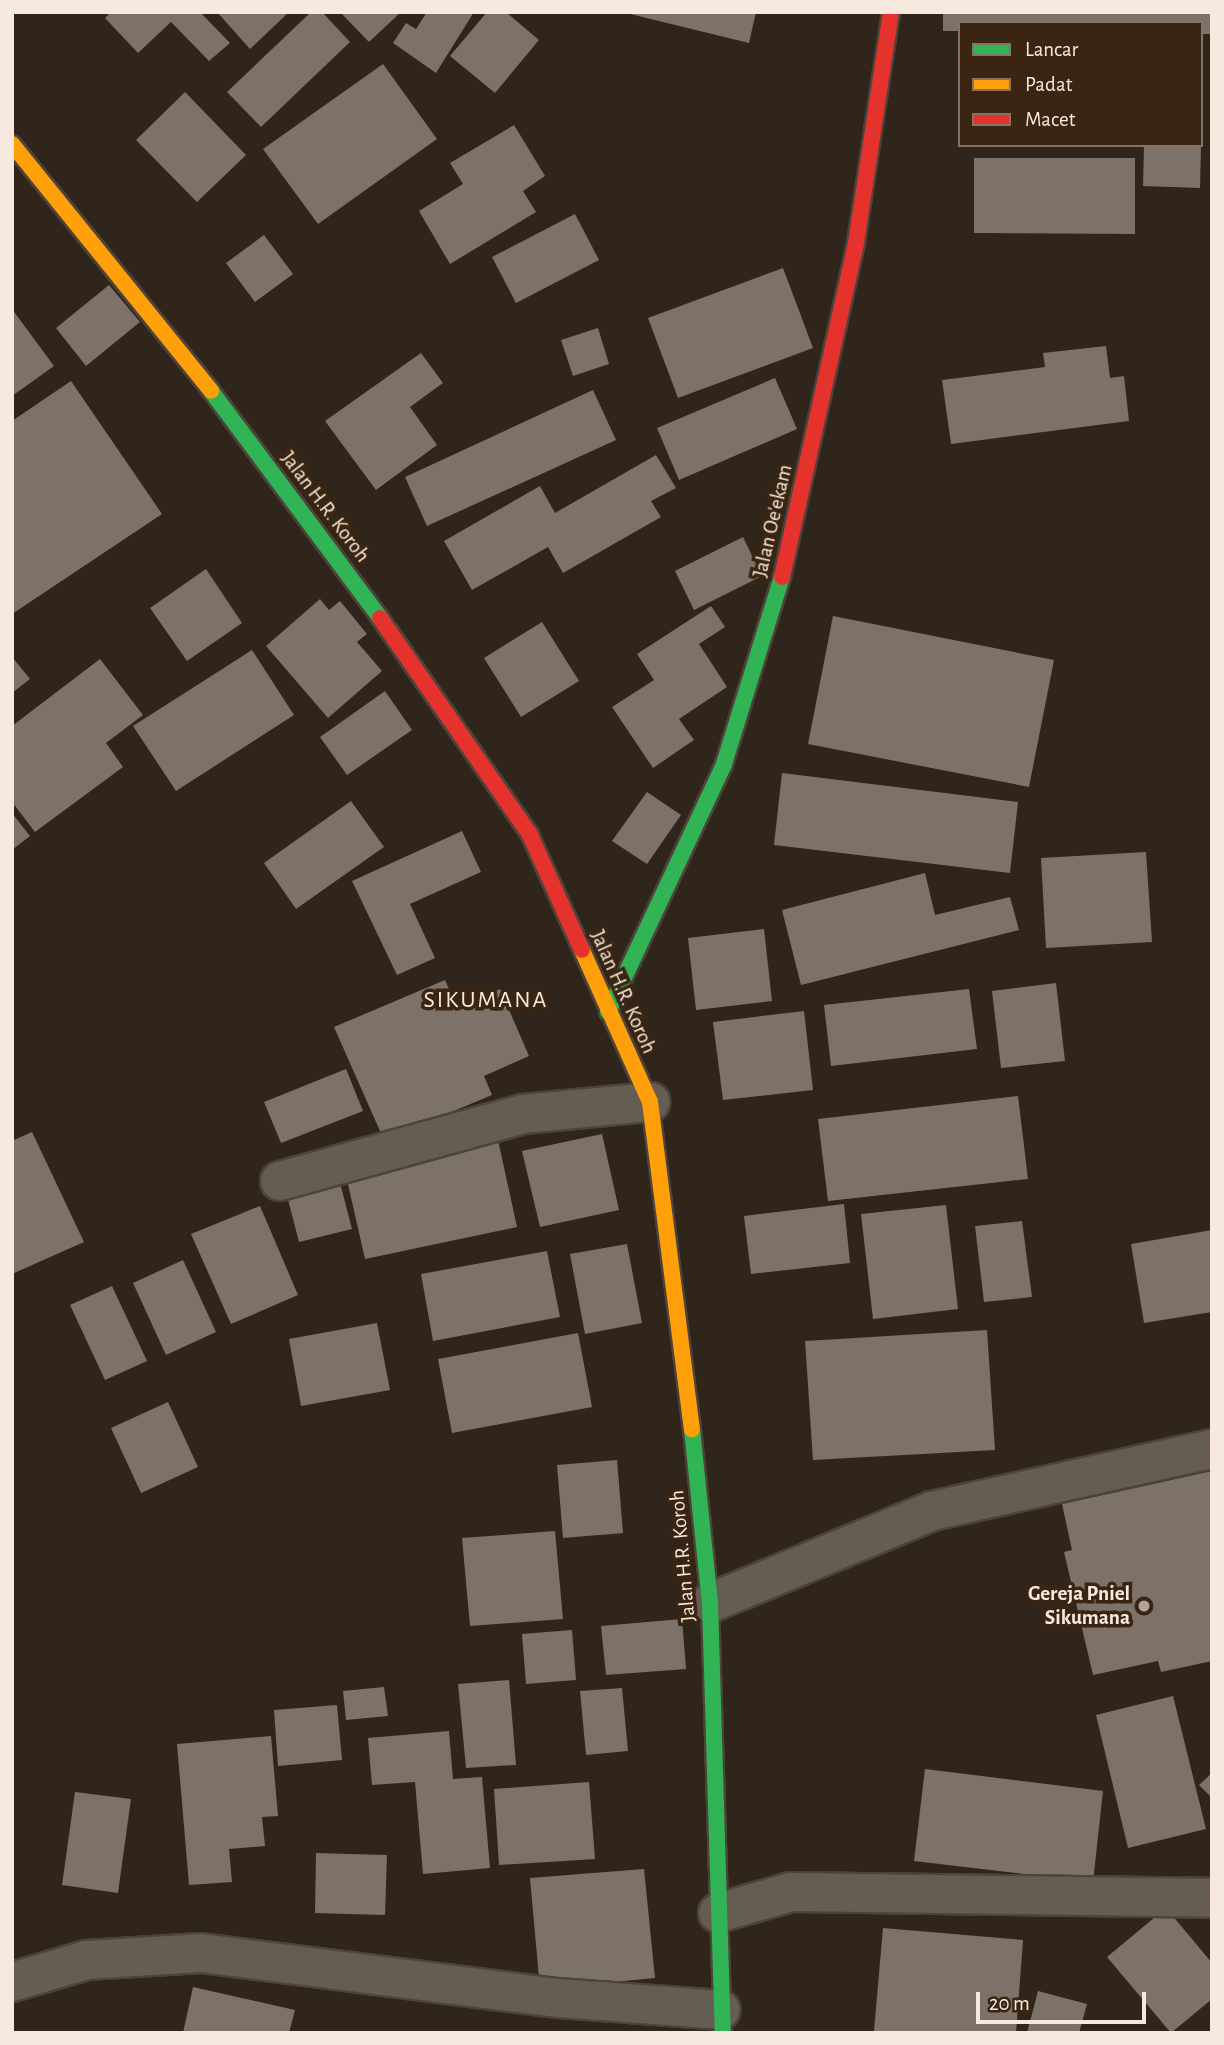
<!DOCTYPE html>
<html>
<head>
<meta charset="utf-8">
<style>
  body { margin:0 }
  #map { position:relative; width:1224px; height:2045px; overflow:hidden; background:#30251a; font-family:"Alegreya Sans",sans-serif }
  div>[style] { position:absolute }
  .building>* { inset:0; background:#7c7269 }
  .roads { filter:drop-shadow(2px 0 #4d433a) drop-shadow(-2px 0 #4d433a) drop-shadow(0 2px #4d433a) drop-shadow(0 -2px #4d433a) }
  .street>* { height:38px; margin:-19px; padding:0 19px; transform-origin:19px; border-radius:19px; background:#655c54 }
  .fast>* { height:16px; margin:-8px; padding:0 8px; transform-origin:8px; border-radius:8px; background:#30b455 }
  .slow>* { height:16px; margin:-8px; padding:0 8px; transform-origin:8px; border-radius:8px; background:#ff9f0a }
  .jam>* { height:16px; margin:-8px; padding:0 8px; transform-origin:8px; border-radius:8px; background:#e5322d }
  .dots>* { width:19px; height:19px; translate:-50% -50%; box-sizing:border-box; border:4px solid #392511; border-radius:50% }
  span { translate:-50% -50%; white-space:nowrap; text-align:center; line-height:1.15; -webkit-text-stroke:7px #392511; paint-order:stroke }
  .street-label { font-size:21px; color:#f7e9dd }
  .poi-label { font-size:21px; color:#f7e9dd; font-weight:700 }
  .right { translate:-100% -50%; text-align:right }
  .quarter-label { font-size:24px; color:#f7e9dd; letter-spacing:2px }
  .frame { position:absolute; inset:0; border:14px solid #f7e9dd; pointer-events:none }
  .legend { position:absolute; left:958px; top:21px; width:245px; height:126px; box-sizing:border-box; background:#392511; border:2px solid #857363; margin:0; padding:9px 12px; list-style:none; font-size:21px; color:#f7e9dd }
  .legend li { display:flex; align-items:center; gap:14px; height:35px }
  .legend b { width:35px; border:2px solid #857363 }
  .scale { position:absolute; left:976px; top:1992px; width:170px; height:32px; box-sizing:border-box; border:4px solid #f7e9dd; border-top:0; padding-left:9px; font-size:21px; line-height:24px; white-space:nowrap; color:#f7e9dd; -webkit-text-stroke:5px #392511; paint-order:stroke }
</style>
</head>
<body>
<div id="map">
  <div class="building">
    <div style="clip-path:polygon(111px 12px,200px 12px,230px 43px,209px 61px,171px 22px,138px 53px,105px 18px)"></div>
    <div style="clip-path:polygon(217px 12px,289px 12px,250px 49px)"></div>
    <div style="clip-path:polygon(311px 12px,322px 12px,350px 42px,261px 127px,227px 92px)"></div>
    <div style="clip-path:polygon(340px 12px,401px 12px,369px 42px)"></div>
    <div style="clip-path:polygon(427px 12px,474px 12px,436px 73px,393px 43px,406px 23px,416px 29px)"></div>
    <div style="clip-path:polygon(487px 12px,506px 12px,539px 40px,495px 93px,450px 56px)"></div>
    <div style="clip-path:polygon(622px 12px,756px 12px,749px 43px)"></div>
    <div style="clip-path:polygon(943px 12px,1212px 12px,1212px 34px,1201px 34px,1201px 23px,960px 23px,960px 31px,943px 31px)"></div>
    <div style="clip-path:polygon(383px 64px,437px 139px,318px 224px,263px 149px)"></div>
    <div style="clip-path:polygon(185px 92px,246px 155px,197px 202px,136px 140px)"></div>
    <div style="clip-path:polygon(514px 125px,545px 176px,523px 191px,536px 212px,450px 264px,419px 211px,463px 184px,450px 163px)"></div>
    <div style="clip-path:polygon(1144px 145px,1201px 145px,1200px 188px,1143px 186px)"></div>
    <div style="clip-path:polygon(974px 158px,1135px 158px,1135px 234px,974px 233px)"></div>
    <div style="clip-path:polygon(575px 214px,599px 260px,516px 303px,492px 257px)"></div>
    <div style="clip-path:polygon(264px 235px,293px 274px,255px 302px,226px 263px)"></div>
    <div style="clip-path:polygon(783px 268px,813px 348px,678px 398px,648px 318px)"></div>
    <div style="clip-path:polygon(109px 285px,140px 322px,86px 366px,56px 328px)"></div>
    <div style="clip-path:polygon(12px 309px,54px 366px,12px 396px)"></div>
    <div style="clip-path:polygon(598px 328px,609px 364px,573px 376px,561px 340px)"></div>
    <div style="clip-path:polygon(1106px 346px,1110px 378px,1124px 376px,1129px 421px,951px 444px,942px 380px,1045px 367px,1043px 353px)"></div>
    <div style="clip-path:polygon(421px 353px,443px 383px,410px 407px,437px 445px,376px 490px,325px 421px)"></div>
    <div style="clip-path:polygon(775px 378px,797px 429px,679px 480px,657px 428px)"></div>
    <div style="clip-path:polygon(71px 381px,162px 514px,12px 614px,12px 421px)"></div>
    <div style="clip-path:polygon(593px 390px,616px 440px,427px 526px,405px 477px)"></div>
    <div style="clip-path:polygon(656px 455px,676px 488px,651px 501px,661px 517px,563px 573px,548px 547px,472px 590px,444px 541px,540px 486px,555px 513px)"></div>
    <div style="clip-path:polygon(743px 537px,762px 576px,694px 610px,675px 571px)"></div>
    <div style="clip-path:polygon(206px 569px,242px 623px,187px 661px,150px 608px)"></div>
    <div style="clip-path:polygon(320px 599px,329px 610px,340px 601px,367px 634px,357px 642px,382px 671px,328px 718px,266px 646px)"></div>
    <div style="clip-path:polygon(711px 606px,725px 627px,699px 644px,727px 687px,679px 719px,694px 740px,653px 768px,612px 707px,654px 680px,637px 654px)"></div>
    <div style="clip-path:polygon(833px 616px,1054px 660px,1029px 787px,808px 744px)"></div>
    <div style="clip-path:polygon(542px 622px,579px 681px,521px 717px,484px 658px)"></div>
    <div style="clip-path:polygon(252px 650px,294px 715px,176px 791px,133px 726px)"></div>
    <div style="clip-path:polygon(12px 657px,30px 679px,12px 693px)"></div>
    <div style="clip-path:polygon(100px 659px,143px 715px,106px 743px,123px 767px,35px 832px,12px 802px,12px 726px)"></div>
    <div style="clip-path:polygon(385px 691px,412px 730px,347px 775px,320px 737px)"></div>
    <div style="clip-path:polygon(782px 773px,1018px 802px,1010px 873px,774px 845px)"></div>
    <div style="clip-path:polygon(647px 792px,681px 815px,647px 864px,612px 841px)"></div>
    <div style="clip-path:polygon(351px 801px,384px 847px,296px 909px,264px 863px)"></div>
    <div style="clip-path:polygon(12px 813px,30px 836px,12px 850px)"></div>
    <div style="clip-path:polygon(462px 831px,481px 872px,410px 904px,435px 958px,397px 975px,352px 881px)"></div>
    <div style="clip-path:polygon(1146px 852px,1152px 942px,1046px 948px,1041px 858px)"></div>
    <div style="clip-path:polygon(925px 873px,935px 915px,1010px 897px,1019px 930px,801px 985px,782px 910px)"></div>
    <div style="clip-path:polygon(764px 929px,772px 1001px,696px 1010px,688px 938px)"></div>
    <div style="clip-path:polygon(445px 980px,457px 1007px,500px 989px,529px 1056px,484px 1076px,492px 1095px,384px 1140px,334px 1027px)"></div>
    <div style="clip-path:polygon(1056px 983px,1065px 1061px,1001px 1068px,992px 991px)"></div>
    <div style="clip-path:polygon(969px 989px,977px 1049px,831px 1066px,824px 1005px)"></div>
    <div style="clip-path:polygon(804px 1011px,813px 1090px,723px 1100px,713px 1022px)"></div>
    <div style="clip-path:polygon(346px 1069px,363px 1111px,281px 1143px,264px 1102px)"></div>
    <div style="clip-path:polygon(1018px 1096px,1028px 1179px,828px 1201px,818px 1119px)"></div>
    <div style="clip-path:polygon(32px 1132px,84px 1242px,12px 1274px,12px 1141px)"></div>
    <div style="clip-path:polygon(602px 1134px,619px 1210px,540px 1227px,522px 1151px)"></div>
    <div style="clip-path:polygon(498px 1140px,517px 1227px,365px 1259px,345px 1171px)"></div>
    <div style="clip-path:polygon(338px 1175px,352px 1229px,299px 1242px,285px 1188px)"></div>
    <div style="clip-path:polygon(844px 1204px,850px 1263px,751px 1274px,744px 1216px)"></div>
    <div style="clip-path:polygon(946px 1205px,958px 1309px,873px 1319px,861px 1214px)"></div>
    <div style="clip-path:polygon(260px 1206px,298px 1295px,231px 1324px,191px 1234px)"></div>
    <div style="clip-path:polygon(1022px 1221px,1032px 1297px,984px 1302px,975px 1226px)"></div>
    <div style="clip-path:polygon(1212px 1230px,1212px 1312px,1144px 1323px,1131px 1244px)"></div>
    <div style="clip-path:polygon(627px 1244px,642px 1323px,585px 1334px,570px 1254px)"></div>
    <div style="clip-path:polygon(547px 1251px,560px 1317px,433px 1341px,421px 1274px)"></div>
    <div style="clip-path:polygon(183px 1260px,216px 1332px,166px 1355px,133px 1283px)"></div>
    <div style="clip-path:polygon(112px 1286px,147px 1361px,105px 1380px,70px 1305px)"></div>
    <div style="clip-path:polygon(377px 1323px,390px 1390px,301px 1406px,289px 1339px)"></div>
    <div style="clip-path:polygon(987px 1330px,995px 1450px,813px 1460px,805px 1341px)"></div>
    <div style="clip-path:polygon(578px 1333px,592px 1407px,452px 1433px,438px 1359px)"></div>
    <div style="clip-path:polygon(168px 1402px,198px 1467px,141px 1493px,111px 1428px)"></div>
    <div style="clip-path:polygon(617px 1460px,623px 1533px,563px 1538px,557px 1465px)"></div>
    <div style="clip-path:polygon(1212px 1471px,1212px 1661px,1161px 1672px,1158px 1661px,1093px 1675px,1064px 1552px,1072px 1550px,1062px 1504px)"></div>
    <div style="clip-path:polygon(555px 1531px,563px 1619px,470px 1626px,462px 1538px)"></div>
    <div style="clip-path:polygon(682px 1619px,686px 1669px,606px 1675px,601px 1626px)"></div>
    <div style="clip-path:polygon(572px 1630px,576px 1680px,526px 1684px,522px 1634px)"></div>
    <div style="clip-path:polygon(509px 1680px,516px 1765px,466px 1768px,458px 1684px)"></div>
    <div style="clip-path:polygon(384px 1687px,388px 1716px,346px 1720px,343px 1691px)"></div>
    <div style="clip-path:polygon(622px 1688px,628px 1751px,586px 1755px,580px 1691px)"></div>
    <div style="clip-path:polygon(1173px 1696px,1206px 1829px,1128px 1848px,1096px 1715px)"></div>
    <div style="clip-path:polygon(337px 1705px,342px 1760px,278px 1766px,274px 1710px)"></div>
    <div style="clip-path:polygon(449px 1731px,453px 1779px,482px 1777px,490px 1868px,423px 1874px,415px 1782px,372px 1785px,368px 1738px)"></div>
    <div style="clip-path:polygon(271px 1736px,278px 1816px,262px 1817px,265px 1846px,229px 1849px,232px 1882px,189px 1885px,177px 1744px)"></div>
    <div style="clip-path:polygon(925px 1769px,1103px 1791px,1093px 1882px,914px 1861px)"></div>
    <div style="clip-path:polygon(1212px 1773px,1212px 1798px,1199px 1785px)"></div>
    <div style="clip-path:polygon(589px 1782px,595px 1859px,499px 1865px,494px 1789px)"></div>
    <div style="clip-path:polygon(75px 1792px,131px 1799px,118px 1893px,62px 1885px)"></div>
    <div style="clip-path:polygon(316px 1853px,387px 1855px,385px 1915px,315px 1913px)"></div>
    <div style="clip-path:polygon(644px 1869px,655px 1978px,540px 1989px,530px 1878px)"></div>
    <div style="clip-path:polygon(1166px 1908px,1212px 1963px,1212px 1999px,1171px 2033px,1107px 1957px)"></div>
    <div style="clip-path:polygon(883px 1928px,1023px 1940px,1016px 2033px,874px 2031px)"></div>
    <div style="clip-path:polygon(193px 1987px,295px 2010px,289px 2033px,183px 2033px)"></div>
    <div style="clip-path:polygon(1038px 1991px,1087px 2004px,1079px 2033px,1027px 2033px)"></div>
  </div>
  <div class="roads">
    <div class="street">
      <div style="left:280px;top:1181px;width:252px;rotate:-15.4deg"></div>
      <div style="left:523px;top:1114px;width:128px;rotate:-5.4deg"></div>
      <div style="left:710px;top:1603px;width:240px;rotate:-22.5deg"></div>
      <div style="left:932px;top:1511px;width:287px;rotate:-12.5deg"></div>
      <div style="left:718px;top:1913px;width:76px;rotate:-16deg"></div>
      <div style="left:791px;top:1892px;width:419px;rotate:0.8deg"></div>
      <div style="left:12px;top:1982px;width:78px;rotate:-16.3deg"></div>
      <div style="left:87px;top:1960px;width:114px;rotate:-3.5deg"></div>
      <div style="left:201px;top:1953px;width:361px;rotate:7.2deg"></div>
      <div style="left:559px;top:1998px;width:162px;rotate:4.2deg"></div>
    </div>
    <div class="fast">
      <div style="left:211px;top:391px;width:283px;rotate:53.3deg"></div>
      <div style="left:608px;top:1012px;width:274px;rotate:-64.9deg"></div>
      <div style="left:724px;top:764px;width:196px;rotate:-72.8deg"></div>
      <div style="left:692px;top:1429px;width:175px;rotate:84.1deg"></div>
      <div style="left:710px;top:1603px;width:430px;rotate:88.3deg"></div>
    </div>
    <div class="slow">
      <div style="left:12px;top:144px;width:317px;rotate:51.1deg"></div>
      <div style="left:582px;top:950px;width:167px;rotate:65.9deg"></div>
      <div style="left:650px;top:1102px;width:330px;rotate:82.7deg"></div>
    </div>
    <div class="jam">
      <div style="left:782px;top:577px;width:342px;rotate:-77.5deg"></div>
      <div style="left:856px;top:243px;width:234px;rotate:-81.4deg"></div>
      <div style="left:380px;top:618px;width:264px;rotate:55.3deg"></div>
      <div style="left:530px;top:835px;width:126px;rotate:65.7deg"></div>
    </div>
  </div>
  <div class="dots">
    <div style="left:1144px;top:1606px;background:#b1a499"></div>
  </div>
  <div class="street-label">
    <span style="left:325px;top:507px;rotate:53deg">Jalan H.R. Koroh</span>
    <span style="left:773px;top:521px;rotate:-77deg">Jalan Oe'ekam</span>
    <span style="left:623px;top:992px;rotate:66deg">Jalan H.R. Koroh</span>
    <span style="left:683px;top:1556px;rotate:-95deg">Jalan H.R. Koroh</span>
  </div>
  <div class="poi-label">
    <span class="right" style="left:1130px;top:1606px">Gereja Pniel<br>Sikumana</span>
  </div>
  <div class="quarter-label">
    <span style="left:486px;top:1001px">SIKUMANA</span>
  </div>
  <div class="frame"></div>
  <ul class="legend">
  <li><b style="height:9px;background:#30b455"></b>Lancar</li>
  <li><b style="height:9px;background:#ff9f0a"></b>Padat</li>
  <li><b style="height:9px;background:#e5322d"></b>Macet</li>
  </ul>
  <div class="scale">20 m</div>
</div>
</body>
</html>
